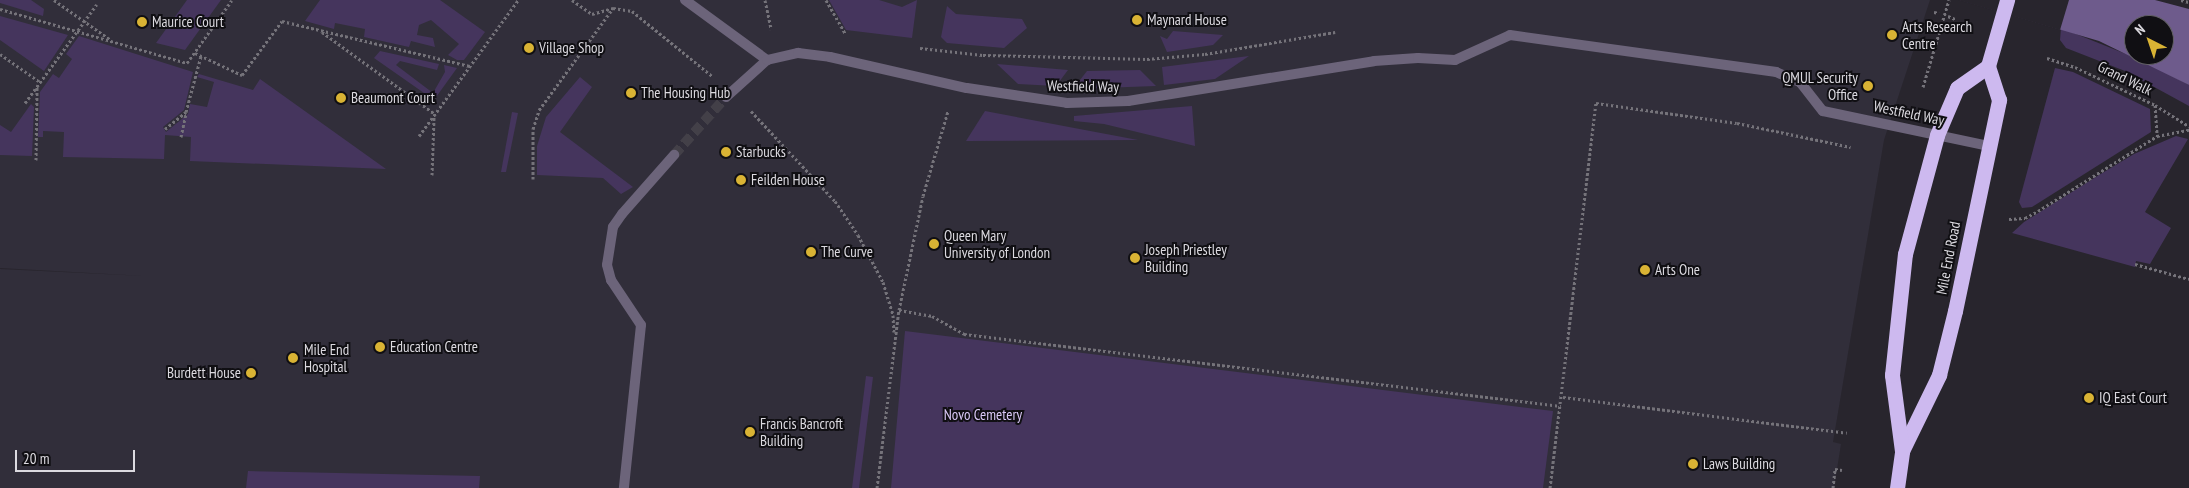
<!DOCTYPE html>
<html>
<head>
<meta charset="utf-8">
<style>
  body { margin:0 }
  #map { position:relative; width:2189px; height:488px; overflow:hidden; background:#28252d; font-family:"PT Sans Narrow",sans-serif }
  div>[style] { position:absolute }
  .built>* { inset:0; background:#312e3a }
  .green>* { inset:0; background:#45355d }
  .water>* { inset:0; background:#6e5b8c }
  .pier>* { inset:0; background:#28252d }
  .street-tunnel>* { height:10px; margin-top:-5px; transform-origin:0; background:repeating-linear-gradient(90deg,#434048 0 10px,transparent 0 15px) }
  .path>* { height:3px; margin-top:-1.5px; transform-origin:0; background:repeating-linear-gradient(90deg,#75737a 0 2.5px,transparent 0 5px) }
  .lane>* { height:10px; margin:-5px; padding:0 5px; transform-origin:5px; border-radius:5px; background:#6c647a }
  .street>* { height:10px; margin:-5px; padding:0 5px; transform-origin:5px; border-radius:5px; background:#6c647a }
  .highway>* { height:15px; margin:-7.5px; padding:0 7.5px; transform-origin:7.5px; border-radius:7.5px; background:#cdb9ef }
  .dots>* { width:14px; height:14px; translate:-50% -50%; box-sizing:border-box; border:2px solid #100f13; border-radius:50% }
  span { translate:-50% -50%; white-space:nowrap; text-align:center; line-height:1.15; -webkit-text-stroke:4px #100f13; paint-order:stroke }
  .poi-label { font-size:15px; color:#dcdae0 }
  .left { translate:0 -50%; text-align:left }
  .right { translate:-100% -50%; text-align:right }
  .street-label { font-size:15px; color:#dcdae0 }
  .park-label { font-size:15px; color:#d9c8f6 }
  .north { position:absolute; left:2124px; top:15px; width:50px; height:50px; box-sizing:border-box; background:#100f13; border:1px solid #626065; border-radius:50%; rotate:319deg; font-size:14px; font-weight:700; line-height:20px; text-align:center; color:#dcdae0 }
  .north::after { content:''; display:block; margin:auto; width:18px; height:22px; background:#d9b334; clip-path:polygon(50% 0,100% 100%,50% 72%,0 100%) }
  .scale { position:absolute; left:15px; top:450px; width:120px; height:22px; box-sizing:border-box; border:2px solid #dcdae0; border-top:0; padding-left:6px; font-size:15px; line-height:18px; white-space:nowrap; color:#dcdae0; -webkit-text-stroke:4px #100f13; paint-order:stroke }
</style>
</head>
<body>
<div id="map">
  <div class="built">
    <div style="clip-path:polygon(0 0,1930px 0,1884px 140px,1833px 442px,1841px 444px,1834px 488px,0 488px,0 269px,145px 276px,0 268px)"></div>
  </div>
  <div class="green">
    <div style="clip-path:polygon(0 0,31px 0,44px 9px,43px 16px,0 3px)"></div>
    <div style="clip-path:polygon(187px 0,221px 0,185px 50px,156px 43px)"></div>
    <div style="clip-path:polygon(320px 0,440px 0,485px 32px,464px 60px,457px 60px,448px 55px,459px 44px,431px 20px,419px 25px,417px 35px,433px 38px,435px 47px,411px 41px,409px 47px,364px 37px,365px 29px,335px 23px,334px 29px,305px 21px)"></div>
    <div style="clip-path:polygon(829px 0,879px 0,902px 7px,917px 0,912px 38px,846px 30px)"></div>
    <div style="clip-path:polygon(947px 6px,956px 14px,1022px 19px,1027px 28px,1004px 48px,947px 43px,941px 37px)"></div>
    <div style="clip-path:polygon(0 16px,68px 35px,44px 71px,0 40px)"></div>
    <div style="clip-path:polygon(2061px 28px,2146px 62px,2189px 85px,2189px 106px,2125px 71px,2066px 48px,2060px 40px)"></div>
    <div style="clip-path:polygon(1173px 31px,1223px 35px,1213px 45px,1167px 52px,1160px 36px,1167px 39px)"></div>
    <div style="clip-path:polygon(79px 36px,193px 72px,184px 110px,163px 127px,166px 132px,188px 114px,190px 104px,207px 107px,214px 82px,197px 77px,199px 74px,253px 90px,260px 79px,386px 169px,190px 161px,191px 137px,165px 135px,164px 159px,63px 157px,64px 132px,43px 131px,43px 137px,38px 137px,40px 92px,53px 74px,59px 78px,72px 59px,66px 54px)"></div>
    <div style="clip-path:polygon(380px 51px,439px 64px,437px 70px,400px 61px,396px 65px,433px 93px,445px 72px,444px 65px,457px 68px,434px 100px,374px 58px)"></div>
    <div style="clip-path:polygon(1249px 56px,1215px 79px,1164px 85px,1162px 67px)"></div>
    <div style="clip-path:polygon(997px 64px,1068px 70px,1056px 86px,1018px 84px)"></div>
    <div style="clip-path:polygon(2055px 68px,2073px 72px,2150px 109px,2151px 132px,2032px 207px,2022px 208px,2019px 202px)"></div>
    <div style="clip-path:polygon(1140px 70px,1156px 86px,1073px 89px,1087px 71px)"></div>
    <div style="clip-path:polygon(580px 77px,592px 87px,560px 132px,633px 187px,621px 194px,603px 178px,537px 175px,537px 146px,546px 117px)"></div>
    <div style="clip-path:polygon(31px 104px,34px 107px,32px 156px,0 155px,0 125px,11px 132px)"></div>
    <div style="clip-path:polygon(1192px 106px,1195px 146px,1104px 124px,1074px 121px,1074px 116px)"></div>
    <div style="clip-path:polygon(985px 111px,1138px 140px,966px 141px)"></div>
    <div style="clip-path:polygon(512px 112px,518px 113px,506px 172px,501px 172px)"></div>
    <div style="clip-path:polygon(2176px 136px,2188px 139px,2145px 212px,2171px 228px,2150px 264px,2136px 261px,2135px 267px,2012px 233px,2024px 222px,2099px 175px,2134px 154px)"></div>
    <div style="clip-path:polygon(905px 331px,1553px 411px,1543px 488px,891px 488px)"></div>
    <div style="clip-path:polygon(866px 376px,873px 377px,859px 488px,852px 488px)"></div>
    <div style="clip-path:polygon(248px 471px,480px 476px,479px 488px,246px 488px)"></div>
  </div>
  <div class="water">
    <div style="clip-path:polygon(evenodd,1960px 0,2155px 0,2189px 9px,2189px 85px,2099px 41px,1960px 0,2134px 25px,2164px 25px,2164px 55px,2134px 55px,2134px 25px)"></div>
  </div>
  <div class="pier">
    <div style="clip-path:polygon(1958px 0,2069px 0,2060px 30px)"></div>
  </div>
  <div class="street-tunnel">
    <div style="left:674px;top:155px;width:78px;rotate:-48.1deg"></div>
  </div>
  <div class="path">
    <div style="left:54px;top:0;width:70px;rotate:35.1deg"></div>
    <div style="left:572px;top:0;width:24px;rotate:35deg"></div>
    <div style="left:592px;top:14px;width:22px;rotate:-16deg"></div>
    <div style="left:613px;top:8px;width:19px;rotate:9deg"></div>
    <div style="left:632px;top:11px;width:103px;rotate:39.1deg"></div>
    <div style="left:765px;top:0;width:30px;rotate:78deg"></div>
    <div style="left:826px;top:0;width:38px;rotate:60deg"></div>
    <div style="left:2181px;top:0;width:8px;rotate:14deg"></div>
    <div style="left:0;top:9px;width:195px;rotate:16.1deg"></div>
    <div style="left:187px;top:63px;width:77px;rotate:-54.5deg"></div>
    <div style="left:1934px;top:12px;width:5px;rotate:11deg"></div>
    <div style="left:1948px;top:16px;width:8px;rotate:23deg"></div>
    <div style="left:322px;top:32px;width:140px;rotate:36deg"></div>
    <div style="left:920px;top:48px;width:63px;rotate:6.3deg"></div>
    <div style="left:983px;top:55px;width:164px;rotate:1.4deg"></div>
    <div style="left:1147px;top:59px;width:58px;rotate:-4.9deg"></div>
    <div style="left:1205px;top:54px;width:132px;rotate:-9.6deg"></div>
    <div style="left:195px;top:53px;width:52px;rotate:25.1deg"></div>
    <div style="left:242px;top:75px;width:67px;rotate:-53.5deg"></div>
    <div style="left:282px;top:21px;width:193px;rotate:13.5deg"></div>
    <div style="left:0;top:54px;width:49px;rotate:35deg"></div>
    <div style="left:2047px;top:58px;width:29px;rotate:18deg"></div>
    <div style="left:2075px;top:67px;width:89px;rotate:25.4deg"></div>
    <div style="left:2155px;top:105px;width:40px;rotate:32deg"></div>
    <div style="left:1923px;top:87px;width:91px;rotate:-73.4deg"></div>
    <div style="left:25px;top:103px;width:122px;rotate:-54deg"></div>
    <div style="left:2155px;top:105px;width:31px;rotate:86deg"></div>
    <div style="left:751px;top:111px;width:123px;rotate:47deg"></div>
    <div style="left:835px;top:201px;width:41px;rotate:55.9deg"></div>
    <div style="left:858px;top:235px;width:53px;rotate:62deg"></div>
    <div style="left:883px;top:282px;width:34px;rotate:73deg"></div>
    <div style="left:893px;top:315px;width:17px;rotate:87deg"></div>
    <div style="left:165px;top:129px;width:27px;rotate:-39deg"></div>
    <div style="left:186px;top:112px;width:58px;rotate:-75deg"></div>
    <div style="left:419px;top:136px;width:168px;rotate:-53.9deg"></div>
    <div style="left:181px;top:137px;width:25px;rotate:-78deg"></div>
    <div style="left:36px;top:160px;width:74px;rotate:-89.2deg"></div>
    <div style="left:432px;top:175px;width:58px;rotate:-88deg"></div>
    <div style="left:533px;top:179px;width:50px;rotate:-90deg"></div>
    <div style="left:533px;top:129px;width:20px;rotate:-72deg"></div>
    <div style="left:539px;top:110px;width:126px;rotate:-54deg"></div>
    <div style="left:2009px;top:219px;width:16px;rotate:-4deg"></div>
    <div style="left:2025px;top:218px;width:15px;rotate:-28deg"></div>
    <div style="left:2038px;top:211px;width:141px;rotate:-32.2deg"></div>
    <div style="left:2157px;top:136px;width:33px;rotate:-11deg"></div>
    <div style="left:2135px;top:264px;width:56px;rotate:15.5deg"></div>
    <div style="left:899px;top:310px;width:34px;rotate:10deg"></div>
    <div style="left:932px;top:316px;width:37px;rotate:29deg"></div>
    <div style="left:964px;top:334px;width:601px;rotate:6.88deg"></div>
    <div style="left:1563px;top:397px;width:286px;rotate:7.2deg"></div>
    <div style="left:877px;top:488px;width:179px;rotate:-83deg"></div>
    <div style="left:899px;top:310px;width:116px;rotate:-78.1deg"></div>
    <div style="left:923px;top:196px;width:89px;rotate:-73.6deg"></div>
    <div style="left:1550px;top:488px;width:388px;rotate:-83.2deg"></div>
    <div style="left:1596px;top:103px;width:142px;rotate:8.1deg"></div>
    <div style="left:1737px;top:123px;width:116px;rotate:11.9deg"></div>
    <div style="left:1833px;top:488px;width:19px;rotate:-84deg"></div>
    <div style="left:1835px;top:469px;width:7px;rotate:8deg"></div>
  </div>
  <div class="lane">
    <div style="left:967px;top:88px;width:101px;rotate:8.5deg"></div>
    <div style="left:1067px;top:103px;width:61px;rotate:-1.9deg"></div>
    <div style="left:1128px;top:101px;width:249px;rotate:-9.2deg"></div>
    <div style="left:1374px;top:61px;width:44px;rotate:-3.9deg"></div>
    <div style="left:1418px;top:58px;width:37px;rotate:3deg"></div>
    <div style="left:1455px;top:60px;width:60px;rotate:-24.4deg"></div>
    <div style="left:1510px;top:35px;width:269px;rotate:7.9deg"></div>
    <div style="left:1776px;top:72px;width:26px;rotate:23deg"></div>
    <div style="left:1800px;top:82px;width:37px;rotate:52deg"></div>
    <div style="left:622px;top:214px;width:16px;rotate:125deg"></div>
    <div style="left:613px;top:227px;width:38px;rotate:99deg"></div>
    <div style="left:607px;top:265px;width:16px;rotate:75deg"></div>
    <div style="left:611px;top:280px;width:54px;rotate:56.3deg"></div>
    <div style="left:641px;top:325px;width:164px;rotate:96deg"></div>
  </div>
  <div class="street">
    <div style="left:685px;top:0;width:102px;rotate:36.2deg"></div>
    <div style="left:726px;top:97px;width:55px;rotate:-42.1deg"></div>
    <div style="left:767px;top:60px;width:32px;rotate:-13deg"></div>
    <div style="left:798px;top:53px;width:32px;rotate:7deg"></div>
    <div style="left:830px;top:57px;width:140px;rotate:12.8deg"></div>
    <div style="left:1823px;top:111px;width:170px;rotate:11.9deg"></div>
    <div style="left:622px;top:214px;width:79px;rotate:-48.6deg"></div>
  </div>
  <div class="highway">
    <div style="left:1902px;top:451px;width:85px;rotate:-64deg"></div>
    <div style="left:1939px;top:375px;width:66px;rotate:-76deg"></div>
    <div style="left:1955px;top:311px;width:216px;rotate:-78.2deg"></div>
    <div style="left:1999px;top:100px;width:36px;rotate:-108deg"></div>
    <div style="left:1988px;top:66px;width:69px;rotate:-73.9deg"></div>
    <div style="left:1897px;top:488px;width:37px;rotate:-82deg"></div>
    <div style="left:1902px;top:451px;width:77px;rotate:-97.5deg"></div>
    <div style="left:1892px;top:375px;width:122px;rotate:-83.9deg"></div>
    <div style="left:1905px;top:254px;width:123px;rotate:-74.9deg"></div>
    <div style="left:1937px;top:135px;width:51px;rotate:-66.9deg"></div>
    <div style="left:1957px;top:88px;width:38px;rotate:-35deg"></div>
  </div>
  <div class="dots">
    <div style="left:1137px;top:20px;background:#d9b334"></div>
    <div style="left:142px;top:22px;background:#d9b334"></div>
    <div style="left:1892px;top:35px;background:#d9b334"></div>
    <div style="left:529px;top:48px;background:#d9b334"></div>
    <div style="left:1868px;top:86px;background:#d9b334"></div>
    <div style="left:631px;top:93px;background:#d9b334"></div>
    <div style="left:341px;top:98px;background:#d9b334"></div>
    <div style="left:726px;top:152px;background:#d9b334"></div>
    <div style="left:741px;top:180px;background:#d9b334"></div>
    <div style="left:934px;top:244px;background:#d9b334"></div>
    <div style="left:811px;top:252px;background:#d9b334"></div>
    <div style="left:1135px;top:258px;background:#d9b334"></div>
    <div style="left:1645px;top:270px;background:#d9b334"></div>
    <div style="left:380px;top:347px;background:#d9b334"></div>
    <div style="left:293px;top:358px;background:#d9b334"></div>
    <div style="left:251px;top:373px;background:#d9b334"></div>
    <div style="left:2089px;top:398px;background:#d9b334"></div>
    <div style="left:750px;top:432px;background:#d9b334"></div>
    <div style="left:1693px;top:464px;background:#d9b334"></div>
  </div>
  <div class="poi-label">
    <span class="left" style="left:1147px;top:20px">Maynard House</span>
    <span class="left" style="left:152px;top:22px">Maurice Court</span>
    <span class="left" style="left:1902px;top:35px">Arts Research<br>Centre</span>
    <span class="left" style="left:539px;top:48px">Village Shop</span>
    <span class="right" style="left:1858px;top:86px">QMUL Security<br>Office</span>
    <span class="left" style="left:641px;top:93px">The Housing Hub</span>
    <span class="left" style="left:351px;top:98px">Beaumont Court</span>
    <span class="left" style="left:736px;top:152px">Starbucks</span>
    <span class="left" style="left:751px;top:180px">Feilden House</span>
    <span class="left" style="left:944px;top:244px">Queen Mary<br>University of London</span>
    <span class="left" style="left:1145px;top:258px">Joseph Priestley<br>Building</span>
    <span class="left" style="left:821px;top:252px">The Curve</span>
    <span class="left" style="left:1655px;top:270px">Arts One</span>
    <span class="left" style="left:390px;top:347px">Education Centre</span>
    <span class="left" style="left:304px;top:358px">Mile End<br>Hospital</span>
    <span class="right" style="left:241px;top:373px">Burdett House</span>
    <span class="left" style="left:2099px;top:398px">IQ East Court</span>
    <span class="left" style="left:760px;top:432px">Francis Bancroft<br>Building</span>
    <span class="left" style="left:1703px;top:464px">Laws Building</span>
  </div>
  <div class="street-label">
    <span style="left:2125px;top:78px;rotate:26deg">Grand Walk</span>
    <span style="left:1083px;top:86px;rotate:1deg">Westfield Way</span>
    <span style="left:1909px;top:113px;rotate:12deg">Westfield Way</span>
    <span style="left:1948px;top:258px;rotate:-79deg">Mile End Road</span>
  </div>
  <div class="park-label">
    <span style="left:983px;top:415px">Novo Cemetery</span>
  </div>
  <div class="north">N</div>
  <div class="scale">20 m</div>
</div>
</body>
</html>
